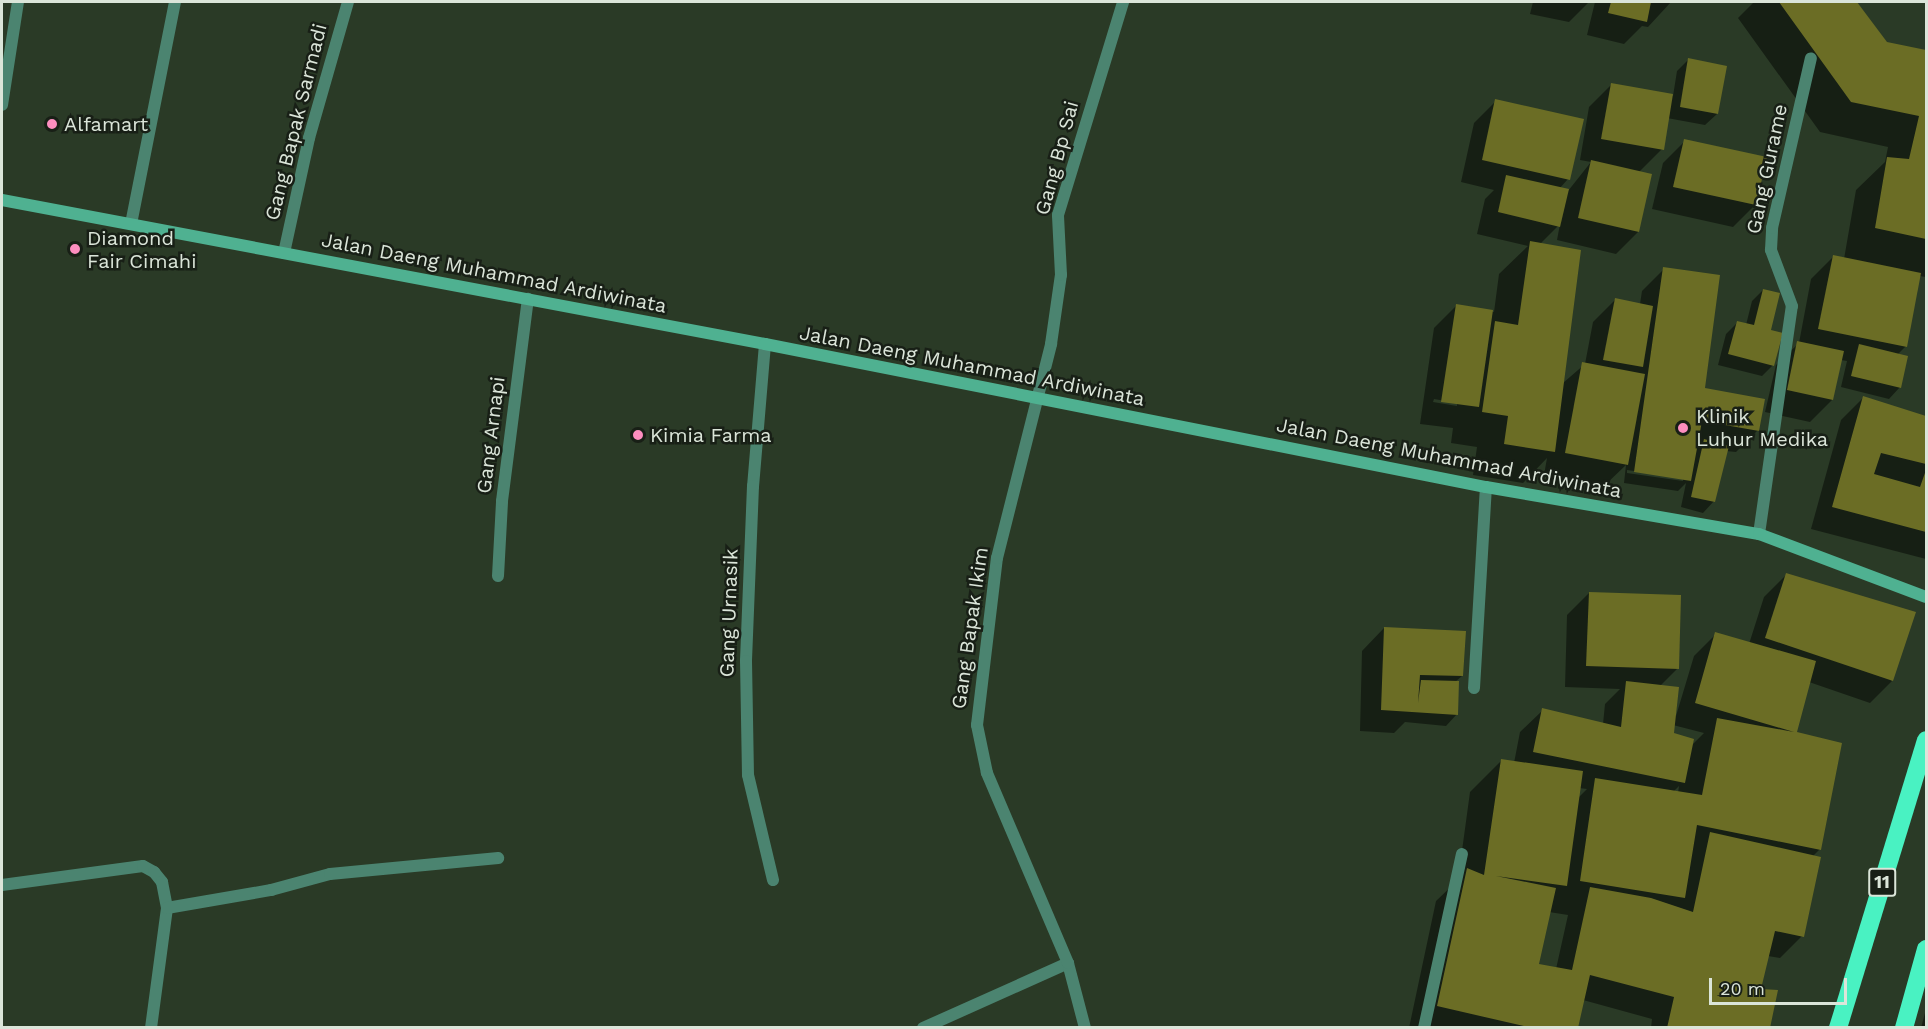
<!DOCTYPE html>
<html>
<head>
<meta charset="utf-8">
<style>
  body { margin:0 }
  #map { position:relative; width:1928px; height:1029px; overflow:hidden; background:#2a3a26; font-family:"Work Sans",sans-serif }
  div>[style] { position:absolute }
  .shadow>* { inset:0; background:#0007 }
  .building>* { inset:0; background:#6b6d25 }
  .street>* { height:12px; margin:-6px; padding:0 6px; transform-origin:6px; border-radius:6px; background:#4b8470 }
  .secondary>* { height:12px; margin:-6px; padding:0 6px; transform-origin:6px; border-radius:6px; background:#4fb191 }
  .highway>* { height:18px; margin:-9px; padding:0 9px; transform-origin:9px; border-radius:9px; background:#49f2c2 }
  .dots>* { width:16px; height:16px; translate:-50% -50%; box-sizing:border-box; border:3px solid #181f16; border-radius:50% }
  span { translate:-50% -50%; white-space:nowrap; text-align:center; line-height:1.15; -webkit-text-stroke:5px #181f16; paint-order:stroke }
  .shield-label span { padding:2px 4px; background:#181f16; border:2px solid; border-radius:4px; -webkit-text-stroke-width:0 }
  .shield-label { font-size:18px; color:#dbe5d9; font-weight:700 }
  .street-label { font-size:20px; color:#dbe5d9 }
  .poi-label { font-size:20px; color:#dbe5d9 }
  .left { translate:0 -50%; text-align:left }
  .frame { position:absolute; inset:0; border:3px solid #dbe5d9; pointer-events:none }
  .scale { position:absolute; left:1709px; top:978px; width:138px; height:27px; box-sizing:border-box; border:3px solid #dbe5d9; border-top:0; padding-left:8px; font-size:18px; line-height:21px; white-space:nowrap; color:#dbe5d9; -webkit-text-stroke:4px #181f16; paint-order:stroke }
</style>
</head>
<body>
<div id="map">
  <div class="shadow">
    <div style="clip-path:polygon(1533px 2px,1589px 2px,1569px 22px,1530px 14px)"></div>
    <div style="clip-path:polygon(1595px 2px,1671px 2px,1648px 27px,1642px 26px,1624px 44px,1587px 35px)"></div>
    <div style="clip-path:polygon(1754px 2px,1855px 2px,1886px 43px,1926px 52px,1926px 277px,1919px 276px,1906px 346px,1897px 355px,1900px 387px,1889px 399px,1841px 387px,1847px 361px,1841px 360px,1832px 400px,1810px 422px,1765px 412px,1776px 365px,1799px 343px,1811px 279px,1833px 257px,1844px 259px,1856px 190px,1885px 162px,1888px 147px,1820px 132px,1738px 18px)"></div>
    <div style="clip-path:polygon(evenodd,1688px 60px,1717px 114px,1705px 125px,1667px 118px,1662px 149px,1638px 173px,1638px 232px,1616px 254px,1557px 240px,1560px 224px,1540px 244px,1563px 383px,1585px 364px,1593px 322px,1615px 300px,1640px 304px,1642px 291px,1664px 269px,1703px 390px,1758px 430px,1736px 452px,1726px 451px,1714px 501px,1703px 513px,1681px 507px,1686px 483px,1678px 491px,1624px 483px,1626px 465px,1604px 486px,1544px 475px,1547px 458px,1523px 483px,1473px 475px,1477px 447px,1451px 443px,1453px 428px,1420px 424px,1434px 328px,1456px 306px,1494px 312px,1499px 274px,1528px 246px,1477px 234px,1485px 199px,1494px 190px,1461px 182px,1474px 123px,1496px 101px,1568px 179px,1559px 189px,1568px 191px,1591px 162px,1580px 160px,1589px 107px,1611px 85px,1673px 96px,1677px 71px,1688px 60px,1434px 399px,1457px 403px,1457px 406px,1433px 402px,1434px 399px,1688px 60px,1627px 470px,1683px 478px,1683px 481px,1627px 473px,1627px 470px)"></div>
    <div style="clip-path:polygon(1685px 141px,1755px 205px,1733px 227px,1652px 209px,1663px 163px)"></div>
    <div style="clip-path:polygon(1763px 290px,1773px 365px,1762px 376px,1718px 365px,1726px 334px,1737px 323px,1746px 325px,1752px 301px)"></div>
    <div style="clip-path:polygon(1863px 398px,1926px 418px,1926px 559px,1811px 529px,1841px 420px)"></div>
    <div style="clip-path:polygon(evenodd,1786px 575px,1892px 681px,1870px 703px,1809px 682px,1795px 731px,1820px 849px,1812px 857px,1802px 936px,1780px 958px,1768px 956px,1759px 990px,1768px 1028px,1651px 1028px,1652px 1019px,1583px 1000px,1577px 1028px,1409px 1028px,1436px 901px,1458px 880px,1470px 792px,1501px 761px,1514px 763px,1520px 732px,1543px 710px,1603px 724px,1605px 704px,1620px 689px,1565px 687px,1567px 615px,1589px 593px,1677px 669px,1660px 686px,1676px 716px,1694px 656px,1716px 634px,1749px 644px,1764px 597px,1786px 575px,1673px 725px,1704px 733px,1690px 747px,1672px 734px,1673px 725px,1786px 575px,1679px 786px,1678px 793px,1673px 792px,1679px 786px,1786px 575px,1579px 788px,1587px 789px,1578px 798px,1579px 788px,1786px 575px,1549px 912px,1568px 915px,1556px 969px,1537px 965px,1549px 912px)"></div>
    <div style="clip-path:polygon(1384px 628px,1462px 676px,1455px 682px,1457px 714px,1446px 726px,1405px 722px,1394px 733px,1360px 731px,1362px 651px)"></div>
    <div style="clip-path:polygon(1926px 1009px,1926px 1028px,1921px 1028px)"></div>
  </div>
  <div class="building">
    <div style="clip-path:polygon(1611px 2px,1651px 2px,1647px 22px,1608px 13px)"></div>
    <div style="clip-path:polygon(1779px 2px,1857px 2px,1887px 42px,1926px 50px,1926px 239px,1875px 228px,1887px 157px,1909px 159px,1919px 116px,1851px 102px)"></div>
    <div style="clip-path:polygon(1688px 58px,1727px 66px,1718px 114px,1680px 107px)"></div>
    <div style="clip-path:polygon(1611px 83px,1673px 94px,1664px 150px,1601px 139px)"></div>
    <div style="clip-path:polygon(1495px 99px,1584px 119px,1570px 180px,1482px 160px)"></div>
    <div style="clip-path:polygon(1684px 139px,1767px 157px,1756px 205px,1673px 187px)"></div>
    <div style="clip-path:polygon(1591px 160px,1652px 174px,1639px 232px,1578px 218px)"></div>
    <div style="clip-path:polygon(1506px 175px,1569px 189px,1560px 227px,1498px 212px)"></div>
    <div style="clip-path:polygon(1530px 241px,1581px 250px,1555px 452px,1504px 444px,1508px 416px,1482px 412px,1495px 321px,1518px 325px)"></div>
    <div style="clip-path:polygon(1833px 255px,1921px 273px,1907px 347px,1818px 329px)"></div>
    <div style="clip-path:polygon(1663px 267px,1720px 275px,1705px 388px,1765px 399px,1759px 431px,1702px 421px,1691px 481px,1634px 472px)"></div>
    <div style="clip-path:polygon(1763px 289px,1780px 293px,1771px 330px,1783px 333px,1774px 366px,1728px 354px,1737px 321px,1754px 325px)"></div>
    <div style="clip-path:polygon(1615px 298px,1653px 306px,1643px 367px,1603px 360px)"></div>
    <div style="clip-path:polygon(1456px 304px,1493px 310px,1479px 407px,1441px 402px)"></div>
    <div style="clip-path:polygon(1797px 341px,1844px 351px,1833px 400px,1787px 390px)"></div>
    <div style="clip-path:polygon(1859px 344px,1908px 356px,1901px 388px,1851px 376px)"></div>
    <div style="clip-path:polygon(1582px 362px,1645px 374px,1628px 465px,1565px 453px)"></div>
    <div style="clip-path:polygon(1863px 396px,1926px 416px,1926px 464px,1881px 453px,1874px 474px,1920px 487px,1926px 470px,1926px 532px,1832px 507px)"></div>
    <div style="clip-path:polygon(1704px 439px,1729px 446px,1715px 502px,1691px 497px)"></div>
    <div style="clip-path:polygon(1786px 573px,1916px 612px,1893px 681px,1765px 638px)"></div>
    <div style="clip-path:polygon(1589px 592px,1681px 595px,1679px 669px,1586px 666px)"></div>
    <div style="clip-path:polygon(1384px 627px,1466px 631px,1463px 676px,1420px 675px,1418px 703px,1421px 680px,1459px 681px,1458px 715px,1381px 710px)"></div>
    <div style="clip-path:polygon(1715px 632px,1816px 661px,1797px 732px,1842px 743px,1821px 850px,1697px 825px,1685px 898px,1580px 881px,1595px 778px,1702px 795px,1717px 718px,1794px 732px,1695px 703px)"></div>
    <div style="clip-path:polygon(1626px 681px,1679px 687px,1674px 733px,1694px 739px,1685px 783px,1533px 752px,1542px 708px,1621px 727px)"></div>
    <div style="clip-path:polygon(1501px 759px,1583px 771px,1567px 886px,1496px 876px,1556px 888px,1539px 964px,1572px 970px,1590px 887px,1651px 898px,1693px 912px,1710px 832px,1821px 857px,1804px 937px,1775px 931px,1761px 989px,1778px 990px,1770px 1028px,1667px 1028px,1674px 997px,1590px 975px,1578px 1028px,1532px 1028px,1437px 1006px,1467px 868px,1484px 875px)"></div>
  </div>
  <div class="street">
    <div style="left:2px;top:105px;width:104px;rotate:-81.2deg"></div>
    <div style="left:131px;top:224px;width:226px;rotate:-78.8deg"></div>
    <div style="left:284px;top:253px;width:118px;rotate:-77.7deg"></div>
    <div style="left:309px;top:138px;width:141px;rotate:-74deg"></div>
    <div style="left:765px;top:344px;width:143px;rotate:94.8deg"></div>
    <div style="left:753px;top:486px;width:175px;rotate:92.3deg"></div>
    <div style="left:746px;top:661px;width:114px;rotate:89deg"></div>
    <div style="left:748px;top:775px;width:108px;rotate:76.6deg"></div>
    <div style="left:1759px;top:534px;width:230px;rotate:-81.8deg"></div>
    <div style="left:1792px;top:306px;width:60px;rotate:-110.6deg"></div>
    <div style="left:1771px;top:250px;width:22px;rotate:-87deg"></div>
    <div style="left:1772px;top:228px;width:174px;rotate:-77.1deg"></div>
    <div style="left:498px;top:576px;width:75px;rotate:-86.9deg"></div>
    <div style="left:502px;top:501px;width:204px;rotate:-82.7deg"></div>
    <div style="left:1474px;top:688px;width:201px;rotate:-86.6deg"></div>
    <div style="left:2px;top:885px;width:142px;rotate:-7.7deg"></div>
    <div style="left:143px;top:866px;width:13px;rotate:29deg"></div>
    <div style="left:154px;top:872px;width:13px;rotate:51deg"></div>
    <div style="left:162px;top:882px;width:26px;rotate:79deg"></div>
    <div style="left:167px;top:908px;width:121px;rotate:97.6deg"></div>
    <div style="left:167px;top:908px;width:106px;rotate:-9.8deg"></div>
    <div style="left:271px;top:890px;width:61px;rotate:-15.2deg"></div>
    <div style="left:330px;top:874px;width:169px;rotate:-5.4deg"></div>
    <div style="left:923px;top:1028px;width:159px;rotate:-24.1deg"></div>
    <div style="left:1085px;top:1028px;width:67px;rotate:-104.7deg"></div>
    <div style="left:1068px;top:963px;width:207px;rotate:-113.1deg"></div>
    <div style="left:987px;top:773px;width:49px;rotate:-101.8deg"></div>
    <div style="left:977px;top:725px;width:168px;rotate:-83.2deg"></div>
    <div style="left:997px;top:558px;width:221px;rotate:-75.8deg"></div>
    <div style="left:1051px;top:344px;width:70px;rotate:-81.8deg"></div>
    <div style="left:1061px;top:275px;width:60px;rotate:-92.9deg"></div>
    <div style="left:1058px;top:215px;width:223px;rotate:-73deg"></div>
    <div style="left:1424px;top:1028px;width:178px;rotate:-77.7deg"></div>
  </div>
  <div class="secondary">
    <div style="left:2px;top:200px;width:776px;rotate:10.69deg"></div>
    <div style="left:765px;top:344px;width:735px;rotate:11.22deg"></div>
    <div style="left:1486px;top:487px;width:277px;rotate:9.8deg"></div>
    <div style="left:1759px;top:534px;width:178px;rotate:20.7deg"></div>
  </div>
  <div class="highway">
    <div style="left:1838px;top:1028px;width:301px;rotate:-73deg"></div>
    <div style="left:1904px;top:1028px;width:82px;rotate:-74.4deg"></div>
  </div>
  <div class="dots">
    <div style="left:52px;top:124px;background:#fd8ebf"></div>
    <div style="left:75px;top:249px;background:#fd8ebf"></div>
    <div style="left:1683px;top:428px;background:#fd8ebf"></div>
    <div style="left:638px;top:435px;background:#fd8ebf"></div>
  </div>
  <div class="shield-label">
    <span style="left:1882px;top:882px">11</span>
  </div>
  <div class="street-label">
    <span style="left:296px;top:122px;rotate:-76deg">Gang Bapak Sarmadi</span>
    <span style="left:1057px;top:158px;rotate:-75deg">Gang Bp Sai</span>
    <span style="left:1767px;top:169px;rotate:-78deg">Gang Gurame</span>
    <span style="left:494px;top:273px;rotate:11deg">Jalan Daeng Muhammad Ardiwinata</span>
    <span style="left:972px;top:366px;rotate:11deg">Jalan Daeng Muhammad Ardiwinata</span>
    <span style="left:491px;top:435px;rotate:-83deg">Gang Arnapi</span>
    <span style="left:1449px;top:458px;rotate:11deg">Jalan Daeng Muhammad Ardiwinata</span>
    <span style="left:729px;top:613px;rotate:-88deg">Gang Urnasik</span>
    <span style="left:970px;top:628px;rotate:-82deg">Gang Bapak Ikim</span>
  </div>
  <div class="poi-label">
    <span class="left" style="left:64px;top:124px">Alfamart</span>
    <span class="left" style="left:87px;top:250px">Diamond<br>Fair Cimahi</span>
    <span class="left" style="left:1696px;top:428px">Klinik<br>Luhur Medika</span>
    <span class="left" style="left:650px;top:435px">Kimia Farma</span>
  </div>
  <div class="frame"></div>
  <div class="scale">20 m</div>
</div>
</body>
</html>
